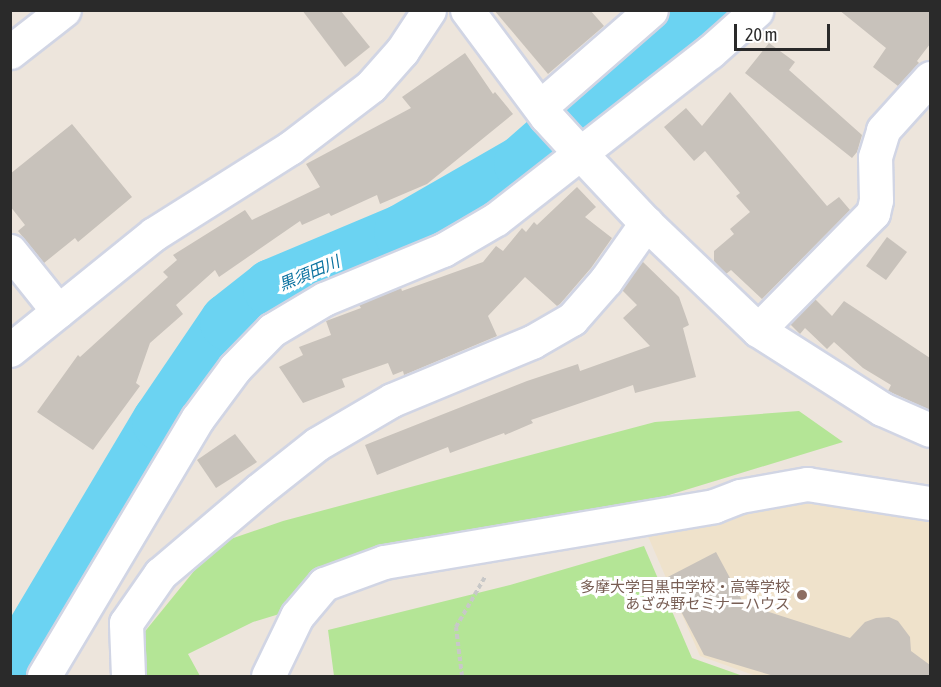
<!DOCTYPE html>
<html>
<head>
<meta charset="utf-8">
<style>
  body { margin:0 }
  #map { position:relative; width:941px; height:687px; overflow:hidden; background:#ede5dc; font-family:"Asap Condensed","Noto Sans JP",sans-serif }
  div>[style] { position:absolute }
  .education>* { inset:0; background:#efe2cb }
  .green>* { inset:0; background:#b4e596 }
  .river>* { height:58px; margin:-29px; padding:0 29px; transform-origin:29px; border-radius:29px; background:#6bd3f2 }
  .building>* { inset:0; background:#c8c2bb }
  .path>* { height:4px; margin-top:-2px; transform-origin:0; background:repeating-linear-gradient(90deg,#c8c8c8 0 4.5px,transparent 0 7.5px) }
  .roads { filter:drop-shadow(2px 0 #d1d5e4) drop-shadow(-2px 0 #d1d5e4) drop-shadow(0 2px #d1d5e4) drop-shadow(0 -2px #d1d5e4) }
  .minor>* { height:33px; margin:-16.5px; padding:0 16.5px; transform-origin:16.5px; border-radius:16.5px; background:#fff }
  .dots>* { width:16px; height:16px; translate:-50% -50%; box-sizing:border-box; border:3px solid #fff; border-radius:50% }
  span { translate:-50% -50%; white-space:nowrap; text-align:center; line-height:1.15; -webkit-text-stroke:6px #fff; paint-order:stroke }
  .education-label { font-size:15px; color:#785e54 }
  .right { translate:-100% -50%; text-align:right }
  .water-label { font-size:16px; color:#09719f; font-style:italic }
  .frame { position:absolute; inset:0; border:12px solid #2a2a2a; pointer-events:none }
  .scale { position:absolute; left:734px; top:24px; width:96px; height:27px; box-sizing:border-box; border:3px solid #2a2a2a; border-top:0; padding-left:8px; font-size:18px; line-height:21px; white-space:nowrap; color:#2a2a2a; -webkit-text-stroke:4px #fff; paint-order:stroke }
</style>
</head>
<body>
<div id="map">
  <div class="education">
    <div style="clip-path:polygon(810px 501px,930px 522px,930px 676px,756px 676px,700px 656px,647px 534px)"></div>
  </div>
  <div class="green">
    <div style="clip-path:polygon(799px 411px,843px 442px,253px 622px,188px 654px,200px 676px,138px 676px,138px 640px,216px 544px,283px 521px,655px 422px)"></div>
    <div style="clip-path:polygon(644px 546px,692px 658px,743px 676px,334px 676px,328px 630px,510px 585px)"></div>
  </div>
  <div class="river">
    <div style="left:10px;top:675px;width:295px;rotate:-59.2deg"></div>
    <div style="left:161px;top:422px;width:121px;rotate:-55.8deg"></div>
    <div style="left:229px;top:322px;width:55px;rotate:-38.3deg"></div>
    <div style="left:272px;top:288px;width:142px;rotate:-22.8deg"></div>
    <div style="left:403px;top:233px;width:138px;rotate:-29.9deg"></div>
    <div style="left:523px;top:164px;width:233px;rotate:-41.3deg"></div>
  </div>
  <div class="building">
    <div style="clip-path:polygon(302px 10px,340px 10px,370px 47px,345px 67px)"></div>
    <div style="clip-path:polygon(494px 10px,590px 10px,604px 26px,548px 74px)"></div>
    <div style="clip-path:polygon(839px 10px,930px 10px,930px 44px,917px 61px,919px 63px,898px 86px,873px 67px,886px 48px)"></div>
    <div style="clip-path:polygon(769px 43px,795px 62px,789px 70px,862px 135px,857px 152px,852px 158px,745px 73px)"></div>
    <div style="clip-path:polygon(465px 53px,493px 94px,495px 92px,513px 114px,427px 184px,380px 204px,377px 195px,331px 216px,329px 213px,302px 225px,300px 221px,219px 277px,215px 270px,176px 305px,183px 314px,150px 343px,136px 383px,140px 386px,93px 450px,37px 412px,78px 355px,80px 357px,168px 277px,163px 272px,177px 260px,173px 255px,245px 210px,252px 220px,320px 187px,306px 164px,411px 108px,402px 97px)"></div>
    <div style="clip-path:polygon(730px 92px,827px 206px,839px 197px,850px 210px,762px 299px,731px 270px,726px 274px,714px 261px,714px 251px,734px 234px,730px 229px,750px 212px,736px 196px,740px 193px,705px 151px,694px 161px,664px 127px,686px 108px,702px 126px)"></div>
    <div style="clip-path:polygon(72px 124px,132px 197px,78px 242px,75px 238px,44px 263px,18px 231px,25px 225px,10px 206px,10px 174px)"></div>
    <div style="clip-path:polygon(577px 187px,596px 207px,585px 217px,612px 238px,591px 268px,560px 304px,557px 306px,525px 277px,488px 316px,497px 336px,404px 375px,403px 371px,393px 375px,388px 363px,342px 379px,345px 387px,303px 403px,279px 367px,303px 355px,299px 347px,331px 335px,326px 321px,361px 308px,359px 305px,401px 288px,402px 291px,483px 262px,496px 246px,503px 251px,522px 228px,526px 232px,534px 222px,537px 225px)"></div>
    <div style="clip-path:polygon(887px 237px,907px 252px,886px 280px,866px 266px)"></div>
    <div style="clip-path:polygon(642px 261px,679px 297px,689px 325px,683px 328px,696px 377px,635px 393px,633px 385px,531px 420px,533px 423px,505px 435px,504px 433px,450px 453px,448px 447px,377px 475px,365px 445px,527px 381px,578px 364px,580px 371px,650px 346px,623px 318px,637px 305px,622px 290px)"></div>
    <div style="clip-path:polygon(815px 299px,832px 316px,844px 301px,930px 358px,930px 410px,888px 391px,891px 385px,863px 368px,834px 342px,827px 349px,805px 328px,800px 334px,790px 324px)"></div>
    <div style="clip-path:polygon(235px 434px,257px 462px,216px 488px,197px 460px)"></div>
    <div style="clip-path:polygon(716px 552px,744px 604px,850px 638px,865px 622px,876px 618px,889px 617px,898px 621px,910px 637px,911px 651px,930px 665px,930px 676px,774px 676px,704px 655px,664px 579px)"></div>
  </div>
  <div class="path">
    <div style="left:462px;top:676px;width:49px;rotate:-97deg"></div>
    <div style="left:456px;top:627px;width:58px;rotate:-59.9deg"></div>
  </div>
  <div class="roads">
    <div class="minor">
      <div style="left:467px;top:10px;width:132px;rotate:53.3deg"></div>
      <div style="left:546px;top:116px;width:50px;rotate:47.4deg"></div>
      <div style="left:580px;top:153px;width:96px;rotate:46.7deg"></div>
      <div style="left:646px;top:223px;width:155px;rotate:43.7deg"></div>
      <div style="left:758px;top:330px;width:147px;rotate:32.5deg"></div>
      <div style="left:882px;top:409px;width:52px;rotate:23.6deg"></div>
      <div style="left:10px;top:52px;width:68px;rotate:-37.9deg"></div>
      <div style="left:540px;top:107px;width:147px;rotate:-41.1deg"></div>
      <div style="left:10px;top:251px;width:77px;rotate:51.3deg"></div>
      <div style="left:758px;top:330px;width:164px;rotate:-45.5deg"></div>
      <div style="left:873px;top:213px;width:13px;rotate:-77deg"></div>
      <div style="left:876px;top:200px;width:43px;rotate:-91.3deg"></div>
      <div style="left:875px;top:157px;width:28px;rotate:-73deg"></div>
      <div style="left:883px;top:130px;width:70px;rotate:-47.9deg"></div>
      <div style="left:10px;top:350px;width:185px;rotate:-38.9deg"></div>
      <div style="left:154px;top:234px;width:161px;rotate:-32.3deg"></div>
      <div style="left:290px;top:148px;width:102px;rotate:-37.4deg"></div>
      <div style="left:371px;top:86px;width:47px;rotate:-48.5deg"></div>
      <div style="left:402px;top:51px;width:49px;rotate:-56.6deg"></div>
      <div style="left:44px;top:676px;width:300px;rotate:-59.2deg"></div>
      <div style="left:198px;top:418px;width:62px;rotate:-53.5deg"></div>
      <div style="left:235px;top:368px;width:53px;rotate:-45.8deg"></div>
      <div style="left:272px;top:330px;width:61px;rotate:-30.8deg"></div>
      <div style="left:324px;top:299px;width:129px;rotate:-22.4deg"></div>
      <div style="left:443px;top:250px;width:61px;rotate:-30.3deg"></div>
      <div style="left:496px;top:219px;width:271px;rotate:-38deg"></div>
      <div style="left:710px;top:52px;width:62px;rotate:-41.7deg"></div>
      <div style="left:128px;top:676px;width:53px;rotate:-92.2deg"></div>
      <div style="left:126px;top:623px;width:60px;rotate:-55.2deg"></div>
      <div style="left:160px;top:574px;width:130px;rotate:-40.3deg"></div>
      <div style="left:259px;top:490px;width:74px;rotate:-38.4deg"></div>
      <div style="left:317px;top:444px;width:87px;rotate:-30.4deg"></div>
      <div style="left:392px;top:400px;width:152px;rotate:-22.5deg"></div>
      <div style="left:532px;top:342px;width:46px;rotate:-29.9deg"></div>
      <div style="left:572px;top:319px;width:52px;rotate:-48.9deg"></div>
      <div style="left:606px;top:280px;width:70px;rotate:-54.9deg"></div>
      <div style="left:268px;top:676px;width:67px;rotate:-64.2deg"></div>
      <div style="left:297px;top:616px;width:42px;rotate:-49.8deg"></div>
      <div style="left:324px;top:584px;width:64px;rotate:-20.1deg"></div>
      <div style="left:384px;top:562px;width:335px;rotate:-9.6deg"></div>
      <div style="left:714px;top:506px;width:28px;rotate:-21deg"></div>
      <div style="left:740px;top:496px;width:68px;rotate:-10.2deg"></div>
      <div style="left:807px;top:484px;width:124px;rotate:8.8deg"></div>
    </div>
  </div>
  <div class="dots">
    <div style="left:802px;top:595px;background:#8d6e63"></div>
  </div>
  <div class="education-label">
    <span class="right" style="left:790px;top:595px">多摩大学目黒中学校・高等学校<br>あざみ野セミナーハウス</span>
  </div>
  <div class="water-label">
    <span style="left:309px;top:273px;rotate:-23deg">黒須田川</span>
  </div>
  <div class="frame"></div>
  <div class="scale">20 m</div>
</div>
</body>
</html>
